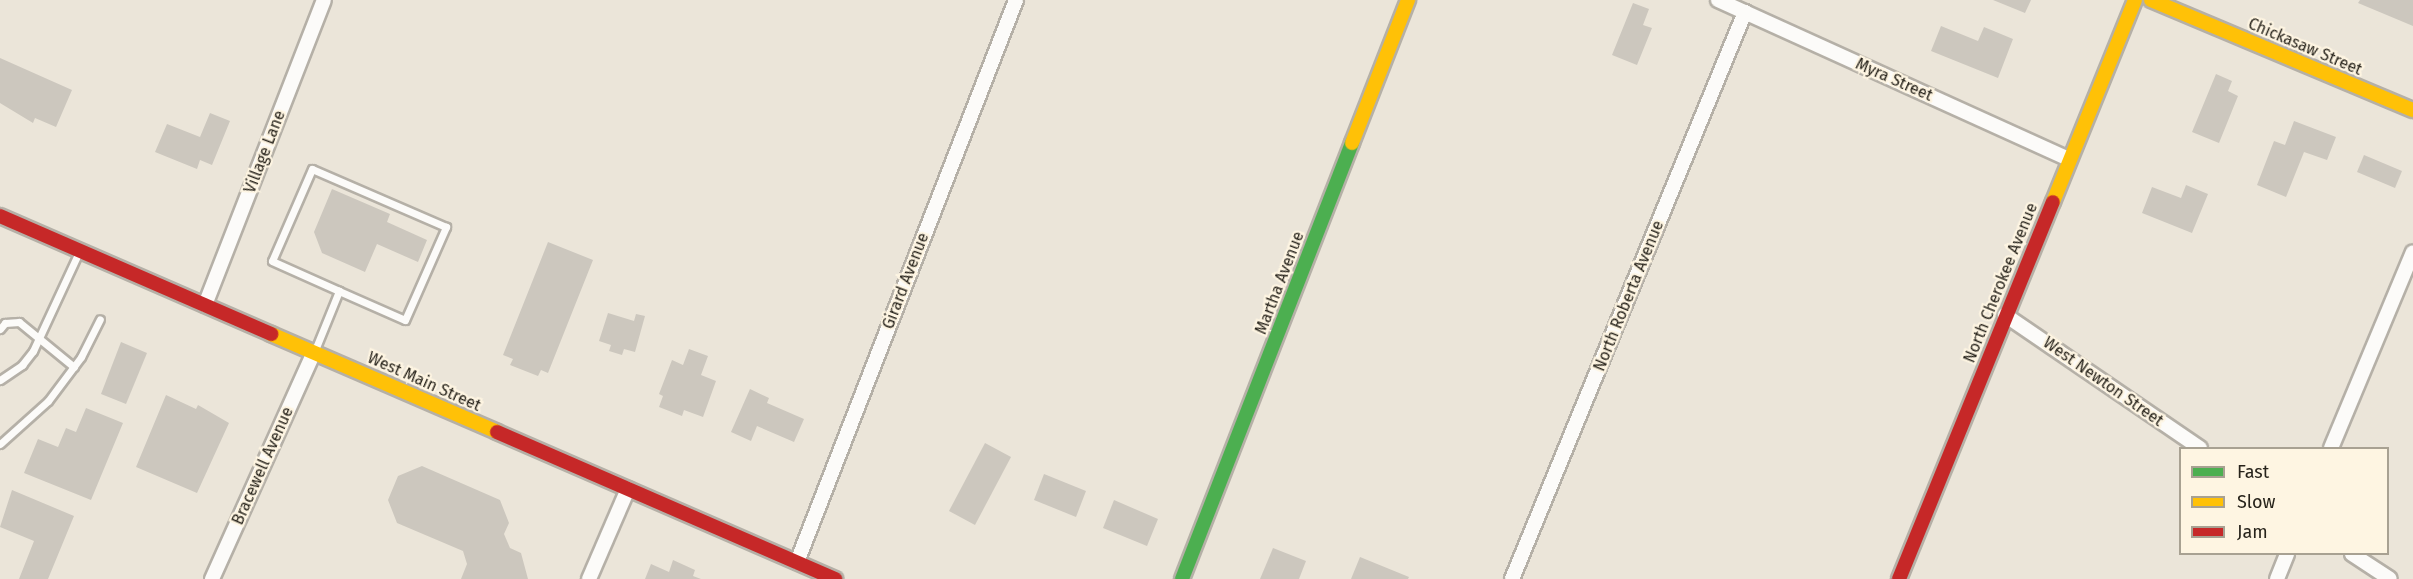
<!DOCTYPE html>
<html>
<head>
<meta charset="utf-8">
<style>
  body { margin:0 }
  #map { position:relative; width:2413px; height:579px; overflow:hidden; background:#ebe5d9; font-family:"Fira Sans",sans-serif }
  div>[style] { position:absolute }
  .building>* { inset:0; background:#ccc7be }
  .roads { filter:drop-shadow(2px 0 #b5b0a7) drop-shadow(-2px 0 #b5b0a7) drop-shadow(0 2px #b5b0a7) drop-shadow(0 -2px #b5b0a7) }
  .lane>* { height:7px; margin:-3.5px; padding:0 3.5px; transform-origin:3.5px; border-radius:3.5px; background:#fcfbf9 }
  .street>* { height:14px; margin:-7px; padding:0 7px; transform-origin:7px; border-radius:7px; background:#fcfbf9 }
  .fast>* { height:14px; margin:-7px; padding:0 7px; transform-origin:7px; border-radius:7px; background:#4caf50 }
  .slow>* { height:14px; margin:-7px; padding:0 7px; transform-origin:7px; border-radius:7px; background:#ffc107 }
  .jam>* { height:14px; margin:-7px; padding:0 7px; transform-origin:7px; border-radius:7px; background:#c62828 }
  span { translate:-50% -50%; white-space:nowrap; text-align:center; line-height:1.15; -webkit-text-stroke:4.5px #fef5e2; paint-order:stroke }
  .street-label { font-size:16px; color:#27231b }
  .legend { position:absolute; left:2179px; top:447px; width:210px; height:108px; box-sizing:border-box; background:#fef5e2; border:2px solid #a8a192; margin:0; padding:8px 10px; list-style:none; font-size:18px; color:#27231b }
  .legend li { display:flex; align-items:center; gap:12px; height:30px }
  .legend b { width:30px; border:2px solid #a8a192 }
</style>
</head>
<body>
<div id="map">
  <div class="building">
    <div style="clip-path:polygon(1993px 0,2031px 0,2025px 13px)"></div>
    <div style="clip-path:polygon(2360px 0,2413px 0,2413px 26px,2358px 3px)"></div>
    <div style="clip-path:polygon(1633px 3px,1649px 9px,1643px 25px,1652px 28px,1637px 65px,1612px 55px)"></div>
    <div style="clip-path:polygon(1941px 26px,1978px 41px,1984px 27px,2013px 39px,1998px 78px,1931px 51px)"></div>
    <div style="clip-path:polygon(0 58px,72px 90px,56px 127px,35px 118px,33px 123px,0 103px)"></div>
    <div style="clip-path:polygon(2216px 74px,2232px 81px,2228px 91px,2238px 96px,2219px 143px,2192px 132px)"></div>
    <div style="clip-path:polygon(210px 113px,230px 121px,212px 165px,200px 160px,197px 169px,155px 152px,167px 124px,200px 137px)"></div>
    <div style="clip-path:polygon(2294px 121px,2336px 137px,2327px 160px,2304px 152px,2286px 197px,2257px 185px,2274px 141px,2285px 145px)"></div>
    <div style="clip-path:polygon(2364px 155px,2402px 171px,2395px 188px,2357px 172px)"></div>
    <div style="clip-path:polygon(2186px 185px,2208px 194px,2192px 233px,2142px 213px,2152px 187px,2181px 198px)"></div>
    <div style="clip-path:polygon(332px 189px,390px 214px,387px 222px,427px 240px,418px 262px,377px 244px,365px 272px,322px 253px,314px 232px)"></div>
    <div style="clip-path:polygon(548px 242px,593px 260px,548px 373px,541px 370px,538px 376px,510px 365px,513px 359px,503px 355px)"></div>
    <div style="clip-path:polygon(608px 313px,634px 321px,636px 314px,645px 316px,635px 352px,624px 349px,622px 355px,609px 351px,611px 345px,599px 341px)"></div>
    <div style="clip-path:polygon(121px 342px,147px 353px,126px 404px,101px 394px)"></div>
    <div style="clip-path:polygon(689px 349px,708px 356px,701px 375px,716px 381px,703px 417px,684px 410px,682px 416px,659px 407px,663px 396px,659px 394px,672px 360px,683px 365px)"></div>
    <div style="clip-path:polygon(750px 389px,769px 398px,767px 403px,804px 419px,794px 442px,757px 426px,751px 441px,731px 432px)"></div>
    <div style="clip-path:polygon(166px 395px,196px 409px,198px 405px,229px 423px,197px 493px,136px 467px)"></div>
    <div style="clip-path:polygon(86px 408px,123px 423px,91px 500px,24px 473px,38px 439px,58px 447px,66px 428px,76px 432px)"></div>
    <div style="clip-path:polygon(985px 443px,1011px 457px,975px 525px,949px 511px)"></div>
    <div style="clip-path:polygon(422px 466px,500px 500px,509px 523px,504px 534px,510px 548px,521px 553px,528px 579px,461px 579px,467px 564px,463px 551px,397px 523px,388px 500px,398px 476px)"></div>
    <div style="clip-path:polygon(1044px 474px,1086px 491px,1076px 517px,1034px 500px)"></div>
    <div style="clip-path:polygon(12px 490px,74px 516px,48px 579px,19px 579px,34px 541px,0 527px)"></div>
    <div style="clip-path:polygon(1114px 500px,1158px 519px,1147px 546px,1103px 528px)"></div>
    <div style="clip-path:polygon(1273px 548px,1306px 561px,1299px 579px,1260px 579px)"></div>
    <div style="clip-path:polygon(1360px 557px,1409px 577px,1408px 579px,1351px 579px)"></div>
    <div style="clip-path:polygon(673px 560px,695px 570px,693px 576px,701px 579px,645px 579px,651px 564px,669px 572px)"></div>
  </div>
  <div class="roads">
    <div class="lane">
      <div style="left:0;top:329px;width:8px;rotate:-50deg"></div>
      <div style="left:5px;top:323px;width:14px;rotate:-4deg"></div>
      <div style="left:19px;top:322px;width:71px;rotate:39.3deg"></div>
      <div style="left:315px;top:350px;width:64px;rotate:-67.9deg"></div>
      <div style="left:339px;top:291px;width:72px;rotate:23.7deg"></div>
      <div style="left:405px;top:320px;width:102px;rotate:-66.2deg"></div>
      <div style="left:446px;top:227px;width:146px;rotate:-156.6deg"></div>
      <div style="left:312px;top:169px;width:100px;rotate:113.5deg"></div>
      <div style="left:272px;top:261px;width:73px;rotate:24.1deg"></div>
      <div style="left:0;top:380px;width:27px;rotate:-34deg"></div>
      <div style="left:22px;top:365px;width:18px;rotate:-52deg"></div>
      <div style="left:33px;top:351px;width:109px;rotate:-65.1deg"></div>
      <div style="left:0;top:444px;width:64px;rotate:-41.9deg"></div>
      <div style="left:48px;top:401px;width:55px;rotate:-53.1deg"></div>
      <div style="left:81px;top:357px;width:42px;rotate:-63.4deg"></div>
    </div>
    <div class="street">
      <div style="left:1718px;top:0;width:385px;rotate:24.4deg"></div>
      <div style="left:205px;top:305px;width:327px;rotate:-68.7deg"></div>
      <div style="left:2005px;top:315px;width:236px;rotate:34.3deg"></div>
      <div style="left:2331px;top:448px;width:212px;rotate:-67.3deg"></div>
      <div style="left:2352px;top:554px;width:45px;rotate:33.3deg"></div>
      <div style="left:797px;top:562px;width:603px;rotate:-68.71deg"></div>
      <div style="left:212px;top:579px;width:249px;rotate:-65.8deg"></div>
      <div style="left:589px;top:579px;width:98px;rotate:-66.6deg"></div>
      <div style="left:1512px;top:579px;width:613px;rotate:-67.66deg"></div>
      <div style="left:2277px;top:579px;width:27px;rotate:-68deg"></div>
    </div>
    <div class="fast">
      <div style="left:1182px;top:579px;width:468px;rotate:-68.7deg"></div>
    </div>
    <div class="slow">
      <div style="left:2151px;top:0;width:284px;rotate:22.8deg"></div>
      <div style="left:1352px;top:143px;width:154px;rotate:-68.6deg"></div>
      <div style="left:2053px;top:202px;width:218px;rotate:-67.9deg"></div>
      <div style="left:271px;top:334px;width:246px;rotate:23.4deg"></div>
    </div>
    <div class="jam">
      <div style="left:0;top:216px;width:296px;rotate:23.5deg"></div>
      <div style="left:497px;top:432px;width:369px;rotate:23.5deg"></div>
      <div style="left:1899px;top:579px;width:407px;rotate:-67.8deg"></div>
    </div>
  </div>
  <div class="street-label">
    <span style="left:2305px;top:47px;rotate:23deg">Chickasaw Street</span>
    <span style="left:1894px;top:80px;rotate:24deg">Myra Street</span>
    <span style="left:265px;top:152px;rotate:-69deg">Village Lane</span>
    <span style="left:906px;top:281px;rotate:-69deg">Girard Avenue</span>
    <span style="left:1280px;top:283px;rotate:-69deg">Martha Avenue</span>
    <span style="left:2001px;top:283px;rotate:-68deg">North Cherokee Avenue</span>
    <span style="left:1629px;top:296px;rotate:-68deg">North Roberta Avenue</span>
    <span style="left:424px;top:382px;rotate:24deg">West Main Street</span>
    <span style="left:2103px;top:382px;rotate:35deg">West Newton Street</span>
    <span style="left:263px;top:466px;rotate:-66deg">Bracewell Avenue</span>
  </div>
  <ul class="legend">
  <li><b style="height:8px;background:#4caf50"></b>Fast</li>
  <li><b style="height:8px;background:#ffc107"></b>Slow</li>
  <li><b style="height:8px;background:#c62828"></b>Jam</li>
  </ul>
</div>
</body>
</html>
